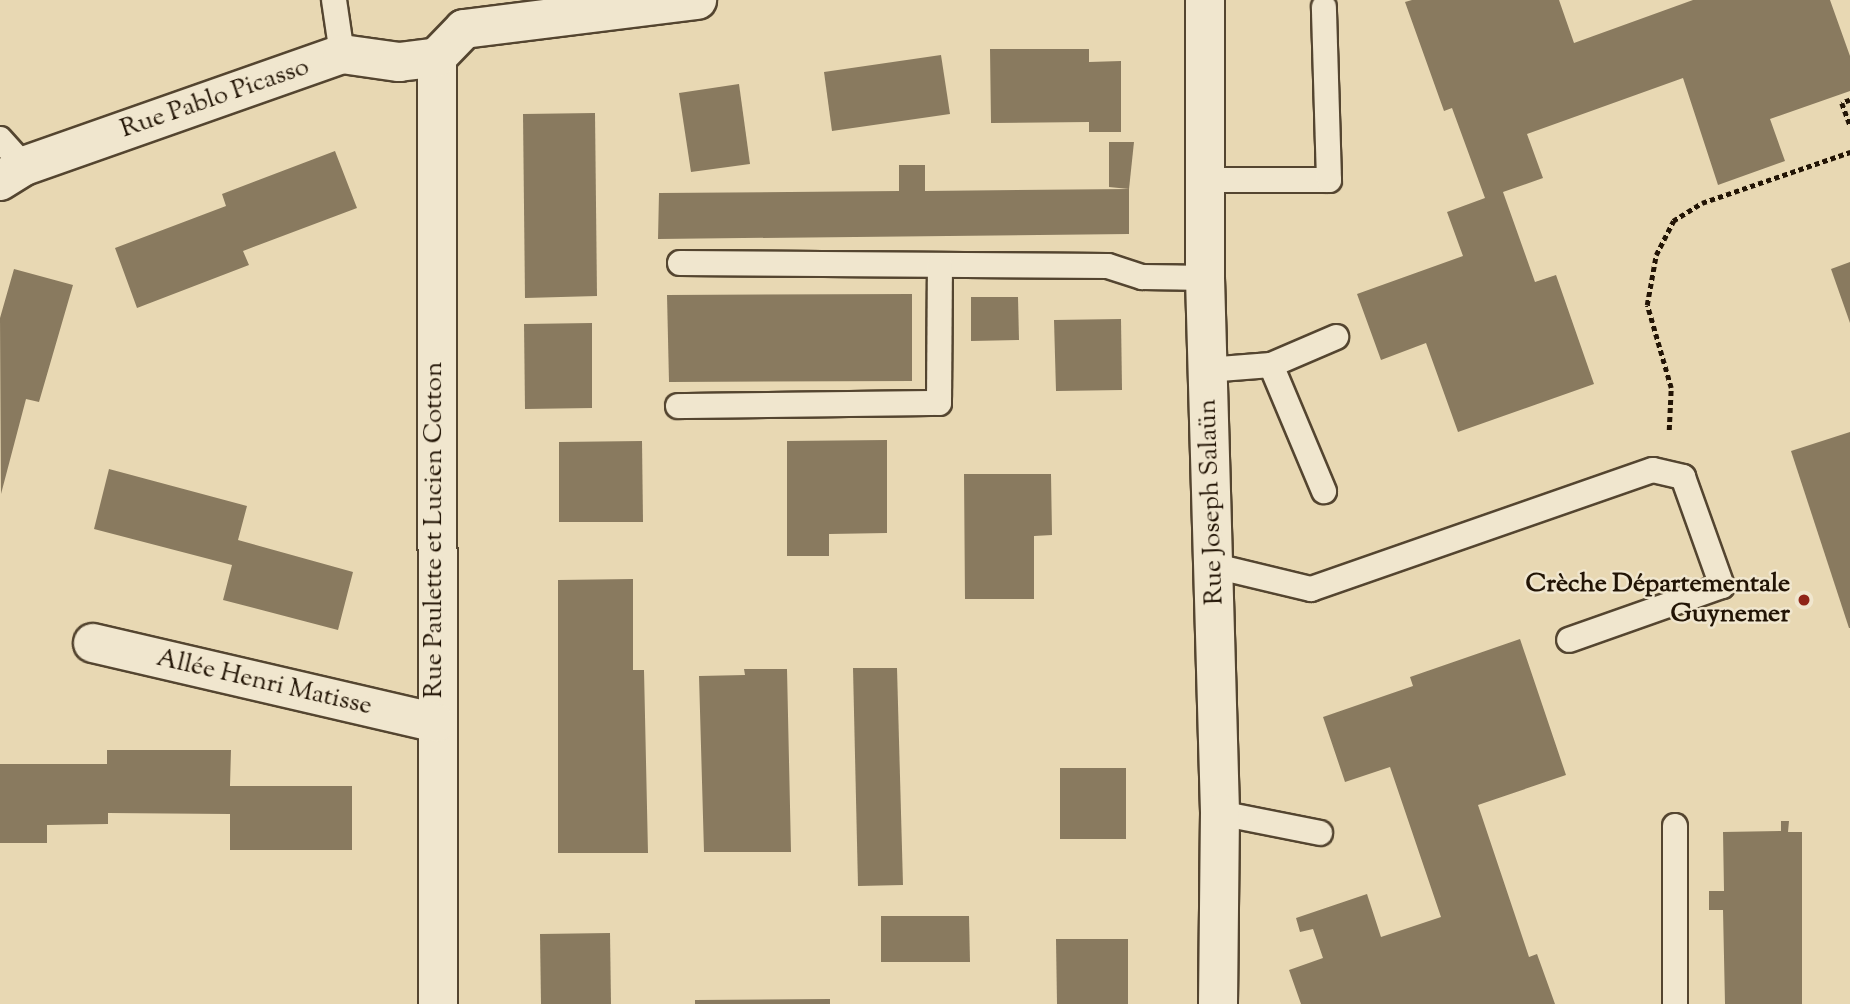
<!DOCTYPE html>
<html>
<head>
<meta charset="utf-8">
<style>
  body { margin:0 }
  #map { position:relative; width:1850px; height:1004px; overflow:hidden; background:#e8d8b3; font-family:"Sorts Mill Goudy",serif }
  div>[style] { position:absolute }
  .building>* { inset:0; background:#897a5f }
  .path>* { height:4.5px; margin-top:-2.25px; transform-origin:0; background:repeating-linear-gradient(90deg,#221405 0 5px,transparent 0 8.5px) }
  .roads { filter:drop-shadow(2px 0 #544530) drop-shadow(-2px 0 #544530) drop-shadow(0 2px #544530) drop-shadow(0 -2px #544530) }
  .lane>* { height:24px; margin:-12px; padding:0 12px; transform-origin:12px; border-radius:12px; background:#f0e6ce }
  .street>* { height:38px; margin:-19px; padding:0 19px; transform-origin:19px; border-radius:19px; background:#f0e6ce }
  .dots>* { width:19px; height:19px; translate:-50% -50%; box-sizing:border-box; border:4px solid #f0e6ce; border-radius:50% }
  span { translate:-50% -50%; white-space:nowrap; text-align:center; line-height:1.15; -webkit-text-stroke:5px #f0e6ce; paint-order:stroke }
  .street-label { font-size:26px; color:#221405 }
  .poi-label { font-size:26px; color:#221405; font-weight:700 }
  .right { translate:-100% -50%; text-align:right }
</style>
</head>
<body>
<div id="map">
  <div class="building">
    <div style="clip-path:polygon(1412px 0,1559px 0,1574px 43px,1693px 0,1830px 0,1850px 56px,1850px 91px,1770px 119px,1785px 161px,1718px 185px,1683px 78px,1527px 134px,1543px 178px,1503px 192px,1535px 282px,1556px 275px,1594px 384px,1458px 432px,1426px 343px,1381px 360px,1357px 294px,1463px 256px,1447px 212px,1485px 198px,1452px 108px,1444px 111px,1405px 2px)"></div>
    <div style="clip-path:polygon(990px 49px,1089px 49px,1089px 62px,1121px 61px,1121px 132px,1089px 132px,1089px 122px,991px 123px)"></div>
    <div style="clip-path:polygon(941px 55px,950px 114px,832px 131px,824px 72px)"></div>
    <div style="clip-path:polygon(739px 84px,750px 164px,691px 172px,679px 93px)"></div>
    <div style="clip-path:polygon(595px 113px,597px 296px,525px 298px,523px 114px)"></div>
    <div style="clip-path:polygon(1109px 142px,1134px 142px,1129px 189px,1109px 187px)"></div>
    <div style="clip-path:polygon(335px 151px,357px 208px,243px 251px,249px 265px,137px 308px,115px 248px,226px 206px,222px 194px)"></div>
    <div style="clip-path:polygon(899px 165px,925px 165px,925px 191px,1129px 189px,1129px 234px,658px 239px,659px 193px,899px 191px)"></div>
    <div style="clip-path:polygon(1850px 262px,1850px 323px,1831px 269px)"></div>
    <div style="clip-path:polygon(14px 269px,73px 285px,39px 402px,26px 399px,1px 494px,0 318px)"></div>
    <div style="clip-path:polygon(912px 294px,912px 381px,669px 382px,667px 295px)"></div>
    <div style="clip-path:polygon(971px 297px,1018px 297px,1019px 340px,971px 341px)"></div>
    <div style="clip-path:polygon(1121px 319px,1122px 390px,1056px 391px,1054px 320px)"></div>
    <div style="clip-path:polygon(592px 323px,592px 408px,525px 409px,524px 324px)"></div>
    <div style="clip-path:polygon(1850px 432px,1850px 628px,1849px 628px,1791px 451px)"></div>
    <div style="clip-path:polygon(887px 440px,887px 533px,829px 534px,829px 556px,787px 556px,787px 441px)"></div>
    <div style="clip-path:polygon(642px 441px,643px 522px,559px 522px,559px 442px)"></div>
    <div style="clip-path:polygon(109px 469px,247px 506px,238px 540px,353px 572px,338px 630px,223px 600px,232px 565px,94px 529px)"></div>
    <div style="clip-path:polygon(964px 474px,1051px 474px,1052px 535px,1034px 536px,1034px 599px,965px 599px)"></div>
    <div style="clip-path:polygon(633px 579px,633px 670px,644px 670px,648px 853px,558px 853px,558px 580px)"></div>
    <div style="clip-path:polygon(1520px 639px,1566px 775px,1478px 805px,1529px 957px,1537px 954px,1555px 1004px,1301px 1004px,1289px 970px,1323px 958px,1313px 929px,1300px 932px,1296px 918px,1367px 894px,1381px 937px,1441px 917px,1390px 767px,1345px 782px,1323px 717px,1413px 686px,1410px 677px)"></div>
    <div style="clip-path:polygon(853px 668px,897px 668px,903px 885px,858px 886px)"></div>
    <div style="clip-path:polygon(744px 669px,787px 669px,791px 852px,704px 852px,699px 676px,745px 675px)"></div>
    <div style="clip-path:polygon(107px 750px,231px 750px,230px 786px,352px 786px,352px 850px,230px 850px,230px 814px,108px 813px,108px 824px,47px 825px,47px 843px,0 843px,0 764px,107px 764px)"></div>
    <div style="clip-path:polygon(1060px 768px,1126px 768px,1126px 839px,1060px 839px)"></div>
    <div style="clip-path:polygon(1781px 821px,1789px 821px,1788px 832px,1802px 832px,1802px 1004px,1725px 1004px,1723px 910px,1709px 910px,1709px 891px,1724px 891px,1723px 832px,1781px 831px)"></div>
    <div style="clip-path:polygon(881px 916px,969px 916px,970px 962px,881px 962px)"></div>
    <div style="clip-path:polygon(610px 933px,611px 1004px,541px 1004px,540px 934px)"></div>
    <div style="clip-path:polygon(1056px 939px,1128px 939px,1128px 1004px,1057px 1004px)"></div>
    <div style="clip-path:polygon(830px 999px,830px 1004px,695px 1004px,695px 1000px)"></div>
  </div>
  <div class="path">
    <div style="left:1850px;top:100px;width:9px;rotate:159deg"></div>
    <div style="left:1842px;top:103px;width:23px;rotate:70deg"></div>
    <div style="left:1669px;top:430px;width:42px;rotate:-87.3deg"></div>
    <div style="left:1671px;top:388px;width:86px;rotate:-106.1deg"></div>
    <div style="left:1647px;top:305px;width:51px;rotate:-79.8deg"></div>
    <div style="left:1656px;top:255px;width:38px;rotate:-63deg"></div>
    <div style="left:1673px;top:221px;width:34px;rotate:-32deg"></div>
    <div style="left:1702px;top:203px;width:157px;rotate:-19deg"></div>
  </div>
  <div class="roads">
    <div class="lane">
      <div style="left:334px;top:0;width:55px;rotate:81.6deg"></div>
      <div style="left:0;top:139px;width:36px;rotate:48deg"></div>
      <div style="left:1204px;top:180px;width:125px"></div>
      <div style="left:1329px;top:180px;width:173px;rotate:-91.7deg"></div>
      <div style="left:680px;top:263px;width:428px;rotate:0.4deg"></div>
      <div style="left:1108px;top:266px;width:36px;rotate:18deg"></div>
      <div style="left:1142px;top:277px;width:63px;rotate:0.9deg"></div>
      <div style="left:1271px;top:365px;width:71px;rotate:-23.3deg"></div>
      <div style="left:1207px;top:370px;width:64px;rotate:-4.5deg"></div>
      <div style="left:1271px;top:365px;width:137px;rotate:67.2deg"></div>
      <div style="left:678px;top:406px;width:261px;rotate:-0.7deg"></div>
      <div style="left:939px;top:403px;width:138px;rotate:-89.6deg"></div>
      <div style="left:1215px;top:566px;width:99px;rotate:13.5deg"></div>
      <div style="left:1311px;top:589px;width:362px;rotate:-19.2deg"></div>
      <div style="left:1653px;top:470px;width:31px;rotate:13deg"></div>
      <div style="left:1683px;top:477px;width:116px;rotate:70.3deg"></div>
      <div style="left:1722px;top:586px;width:162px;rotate:160.6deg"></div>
      <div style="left:1220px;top:813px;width:102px;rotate:11.3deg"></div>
      <div style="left:1675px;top:826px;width:178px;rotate:90deg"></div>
    </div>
    <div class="street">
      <div style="left:1205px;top:0;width:278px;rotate:90deg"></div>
      <div style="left:1205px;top:278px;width:535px;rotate:88.39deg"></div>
      <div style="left:1220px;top:813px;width:191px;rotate:90.6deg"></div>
      <div style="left:437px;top:57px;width:947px;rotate:89.94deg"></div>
      <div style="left:437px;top:57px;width:39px;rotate:-46deg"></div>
      <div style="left:464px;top:29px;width:235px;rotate:-7.1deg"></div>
      <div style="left:0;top:181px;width:28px;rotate:-32deg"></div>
      <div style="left:24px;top:166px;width:337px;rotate:-19.4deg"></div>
      <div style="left:342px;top:54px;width:58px;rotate:8deg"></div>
      <div style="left:399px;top:62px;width:38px;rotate:-7deg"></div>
      <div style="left:93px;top:643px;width:352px;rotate:13.1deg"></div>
    </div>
  </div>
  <div class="dots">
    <div style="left:1804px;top:600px;background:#8f2418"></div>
  </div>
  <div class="street-label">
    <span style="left:215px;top:99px;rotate:-19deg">Rue Pablo Picasso</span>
    <span style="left:1212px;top:502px;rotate:-92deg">Rue Joseph Salaün</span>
    <span style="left:435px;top:530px;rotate:-90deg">Rue Paulette et Lucien Cotton</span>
    <span style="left:264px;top:683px;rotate:13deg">Allée Henri Matisse</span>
  </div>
  <div class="poi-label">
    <span class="right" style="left:1790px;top:600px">Crèche Départementale<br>Guynemer</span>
  </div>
</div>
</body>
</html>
